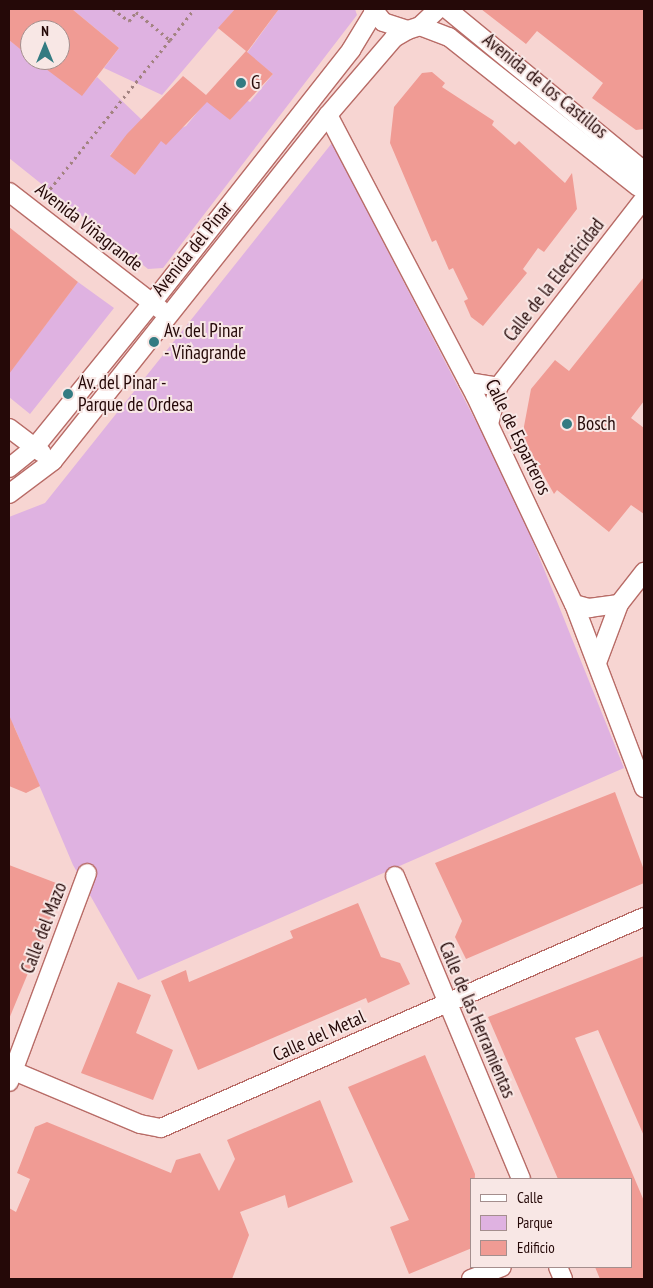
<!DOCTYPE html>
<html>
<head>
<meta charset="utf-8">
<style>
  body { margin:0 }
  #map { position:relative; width:653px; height:1288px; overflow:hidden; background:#f7d5d2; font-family:"PT Sans Narrow",sans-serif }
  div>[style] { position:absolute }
  .green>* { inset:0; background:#dfb2e1 }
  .building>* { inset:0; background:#f09b94 }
  .path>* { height:3px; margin-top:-1.5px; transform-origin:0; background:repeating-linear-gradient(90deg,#a38381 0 2.5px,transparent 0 6.5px) }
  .roads { filter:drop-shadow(1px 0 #b86c67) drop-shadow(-1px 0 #b86c67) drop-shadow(0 1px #b86c67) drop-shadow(0 -1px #b86c67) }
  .street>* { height:18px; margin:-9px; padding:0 9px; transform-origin:9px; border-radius:9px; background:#fff }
  .dots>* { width:14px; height:14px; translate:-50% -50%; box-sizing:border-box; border:2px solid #f8e7e5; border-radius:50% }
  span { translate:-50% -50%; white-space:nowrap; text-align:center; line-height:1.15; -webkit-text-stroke:4px #f8e7e5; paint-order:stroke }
  .poi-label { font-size:19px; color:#250908 }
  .left { translate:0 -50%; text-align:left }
  .street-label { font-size:19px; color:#250908 }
  .frame { position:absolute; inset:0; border:10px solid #250908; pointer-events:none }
  .legend { position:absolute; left:470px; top:1178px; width:162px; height:90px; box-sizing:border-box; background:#f8e7e5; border:1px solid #a48e8d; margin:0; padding:6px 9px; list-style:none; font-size:15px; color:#250908 }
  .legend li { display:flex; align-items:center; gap:10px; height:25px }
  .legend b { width:25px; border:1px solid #a48e8d }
  .north { position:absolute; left:20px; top:20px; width:50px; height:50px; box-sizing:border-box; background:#f8e7e5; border:1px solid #a48e8d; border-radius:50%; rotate:0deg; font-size:14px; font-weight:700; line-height:20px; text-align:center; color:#250908 }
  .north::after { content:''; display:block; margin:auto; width:18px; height:22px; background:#337b82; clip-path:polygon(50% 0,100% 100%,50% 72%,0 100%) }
</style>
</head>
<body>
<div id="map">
  <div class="green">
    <div style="clip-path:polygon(72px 9px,235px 9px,162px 95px,104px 68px,119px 48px)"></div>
    <div style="clip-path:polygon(279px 9px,355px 9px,357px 15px,163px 268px,148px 269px,9px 158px,9px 40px,82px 95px,97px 77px,142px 120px,110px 155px,135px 175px,151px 154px,141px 145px,186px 126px,209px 98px,230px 120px,246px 100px,250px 102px,273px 74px,247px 53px)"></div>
    <div style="clip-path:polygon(332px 143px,515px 497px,624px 768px,138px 980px,73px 865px,14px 726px,9px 728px,9px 517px,45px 503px)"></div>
    <div style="clip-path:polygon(78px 282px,114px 308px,30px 414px,9px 397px,9px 364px,13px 368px)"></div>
  </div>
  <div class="building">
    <div style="clip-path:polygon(9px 9px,72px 9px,119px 48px,82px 96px,34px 60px,60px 60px,60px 30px,30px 30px,30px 57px,9px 40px)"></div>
    <div style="clip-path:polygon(235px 9px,279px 9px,247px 52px,273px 74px,230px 120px,207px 102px,166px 145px,161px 141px,135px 175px,110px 156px,127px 134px,183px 76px,206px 95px,246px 51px,218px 28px)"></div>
    <div style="clip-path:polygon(481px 9px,644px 9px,644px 129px,636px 130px,592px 98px,603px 83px,537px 31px,526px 44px)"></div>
    <div style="clip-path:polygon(432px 72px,445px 83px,442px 87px,494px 121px,492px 125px,515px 145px,519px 141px,565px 183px,572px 173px,577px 209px,544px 252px,538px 248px,523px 269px,527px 273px,483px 326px,471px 317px,464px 301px,468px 299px,453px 268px,449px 270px,436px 240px,432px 242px,390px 143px,394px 107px,422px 73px)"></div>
    <div style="clip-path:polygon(9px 227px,78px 282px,9px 374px)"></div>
    <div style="clip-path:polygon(644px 277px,644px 401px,631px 418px,644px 428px,644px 514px,631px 505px,609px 532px,557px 490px,554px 494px,522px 437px,531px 389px,555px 360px,569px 371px)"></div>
    <div style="clip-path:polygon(9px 715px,40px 786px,26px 793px,9px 786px)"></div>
    <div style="clip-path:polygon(615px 792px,644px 870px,644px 883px,466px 959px,455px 937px,462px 921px,435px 863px)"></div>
    <div style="clip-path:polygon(9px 865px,64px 886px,9px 1019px)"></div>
    <div style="clip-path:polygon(358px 903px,381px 957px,400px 963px,410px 984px,368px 1003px,366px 998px,198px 1070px,161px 981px,186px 970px,189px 982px,293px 938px,290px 931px)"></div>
    <div style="clip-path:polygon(644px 956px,644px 1136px,598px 1030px,575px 1038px,644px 1201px,644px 1279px,600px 1279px,595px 1267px,632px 1267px,632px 1179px,558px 1179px,488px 1017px)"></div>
    <div style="clip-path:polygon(118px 982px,151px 995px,136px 1033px,173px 1050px,153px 1100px,81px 1073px)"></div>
    <div style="clip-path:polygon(425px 1055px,475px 1174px,472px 1248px,409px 1274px,390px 1227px,409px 1220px,348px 1087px)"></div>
    <div style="clip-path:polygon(320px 1100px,353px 1182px,288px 1208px,285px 1195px,240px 1212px,249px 1235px,232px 1279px,9px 1279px,9px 1208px,16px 1212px,30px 1179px,17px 1173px,35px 1127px,47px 1122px,171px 1173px,176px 1160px,200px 1153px,219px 1191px,235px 1159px,227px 1140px)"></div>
  </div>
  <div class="path">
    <div style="left:113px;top:9px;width:20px;rotate:37deg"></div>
    <div style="left:129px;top:21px;width:11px;rotate:-52deg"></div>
    <div style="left:136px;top:12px;width:44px;rotate:39.5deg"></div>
    <div style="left:170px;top:40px;width:39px;rotate:-52deg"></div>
    <div style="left:42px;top:199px;width:204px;rotate:-51.2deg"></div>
  </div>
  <div class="roads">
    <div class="street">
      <div style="left:373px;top:9px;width:16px;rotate:52deg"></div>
      <div style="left:383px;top:22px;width:26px;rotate:18deg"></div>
      <div style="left:408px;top:30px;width:13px;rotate:-18deg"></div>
      <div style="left:420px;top:26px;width:25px;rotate:-43deg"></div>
      <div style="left:447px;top:9px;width:255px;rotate:39.4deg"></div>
      <div style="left:420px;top:26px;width:31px;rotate:21deg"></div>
      <div style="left:449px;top:37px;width:241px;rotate:38.4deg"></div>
      <div style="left:328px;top:115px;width:316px;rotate:62.3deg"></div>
      <div style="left:475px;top:395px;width:231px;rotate:64.7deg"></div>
      <div style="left:574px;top:604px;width:197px;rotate:69.2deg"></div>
      <div style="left:9px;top:192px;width:192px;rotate:37.8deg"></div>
      <div style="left:468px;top:382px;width:30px;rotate:9deg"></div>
      <div style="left:498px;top:387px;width:238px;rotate:-52.2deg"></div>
      <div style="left:489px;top:424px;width:38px;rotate:-76deg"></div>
      <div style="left:9px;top:428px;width:41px;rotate:37.1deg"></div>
      <div style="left:9px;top:468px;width:33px;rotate:-39deg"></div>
      <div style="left:35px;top:447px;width:186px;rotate:-50.9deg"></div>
      <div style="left:152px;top:303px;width:322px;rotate:-51.8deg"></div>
      <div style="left:351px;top:50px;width:44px;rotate:-58.8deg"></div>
      <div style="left:9px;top:494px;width:55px;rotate:-36.9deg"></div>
      <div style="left:53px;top:461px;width:442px;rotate:-51.5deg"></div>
      <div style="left:328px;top:115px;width:101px;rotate:-49.4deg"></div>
      <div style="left:394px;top:38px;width:16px;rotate:-30deg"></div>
      <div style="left:574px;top:604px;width:16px;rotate:15deg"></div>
      <div style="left:589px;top:608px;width:30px;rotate:-8deg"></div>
      <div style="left:619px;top:604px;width:41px;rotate:-52deg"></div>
      <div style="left:598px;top:660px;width:60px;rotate:-69.4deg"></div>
      <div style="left:395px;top:876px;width:328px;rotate:67.4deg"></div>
      <div style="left:9px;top:1069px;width:142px;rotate:22.8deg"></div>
      <div style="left:140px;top:1124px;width:21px;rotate:11deg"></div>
      <div style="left:161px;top:1128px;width:527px;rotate:-23.6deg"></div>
      <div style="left:9px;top:1082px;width:223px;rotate:-69.5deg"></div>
      <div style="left:558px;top:1267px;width:13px;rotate:67deg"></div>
      <div style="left:471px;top:1279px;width:33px;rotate:-21deg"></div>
    </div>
  </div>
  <div class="dots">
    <div style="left:241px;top:83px;background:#337b82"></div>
    <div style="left:154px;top:342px;background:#337b82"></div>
    <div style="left:68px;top:394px;background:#337b82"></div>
    <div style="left:567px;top:424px;background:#337b82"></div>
  </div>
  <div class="poi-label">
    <span class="left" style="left:251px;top:83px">G</span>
    <span class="left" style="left:164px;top:342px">Av. del Pinar<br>- Viñagrande</span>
    <span class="left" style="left:78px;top:394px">Av. del Pinar -<br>Parque de Ordesa</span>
    <span class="left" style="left:577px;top:424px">Bosch</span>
  </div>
  <div class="street-label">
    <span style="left:545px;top:86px;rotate:39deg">Avenida de los Castillos</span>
    <span style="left:89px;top:227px;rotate:38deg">Avenida Viñagrande</span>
    <span style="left:192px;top:249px;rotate:-51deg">Avenida del Pinar</span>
    <span style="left:554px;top:280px;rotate:-52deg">Calle de la Electricidad</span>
    <span style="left:518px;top:437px;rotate:64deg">Calle de Esparteros</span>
    <span style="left:44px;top:928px;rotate:-69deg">Calle del Mazo</span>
    <span style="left:477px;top:1020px;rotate:67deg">Calle de las Herramientas</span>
    <span style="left:319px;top:1036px;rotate:-24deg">Calle del Metal</span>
  </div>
  <div class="frame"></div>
  <ul class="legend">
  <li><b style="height:6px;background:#fff"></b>Calle</li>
  <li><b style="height:14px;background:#dfb2e1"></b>Parque</li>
  <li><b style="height:14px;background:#f09b94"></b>Edificio</li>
  </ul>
  <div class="north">N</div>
</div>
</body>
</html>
